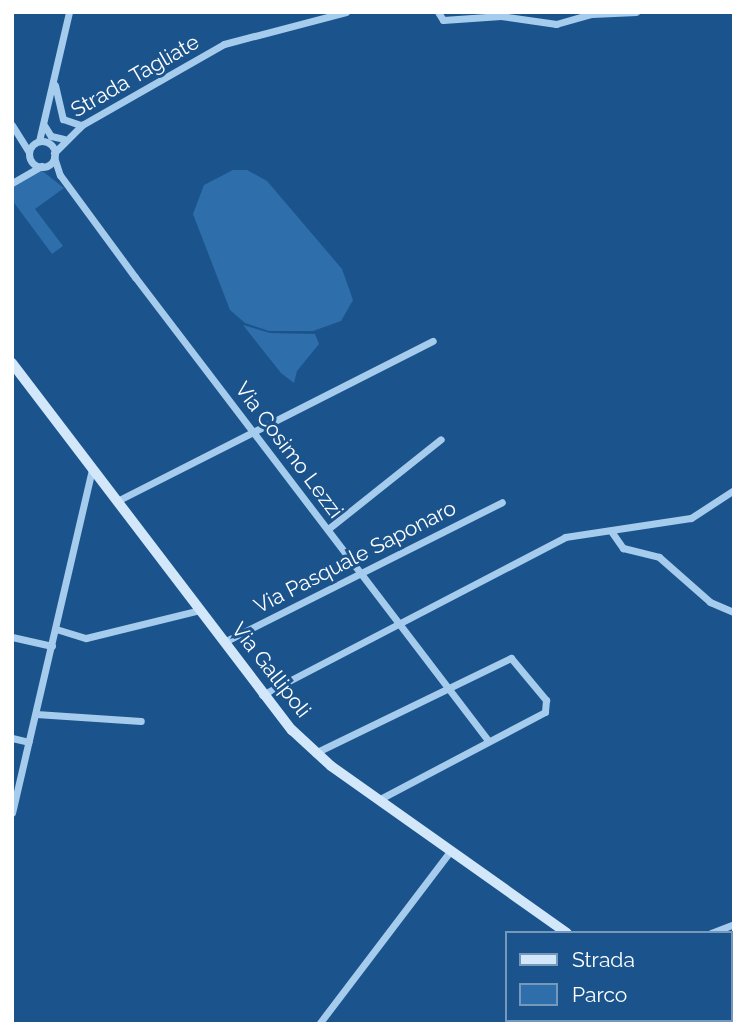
<!DOCTYPE html>
<html>
<head>
<meta charset="utf-8">
<style>
  body { margin:0 }
  #map { position:relative; width:746px; height:1036px; overflow:hidden; background:#1b548c; font-family:Raleway,sans-serif }
  div>[style] { position:absolute }
  .green>* { inset:0; background:#2e6eaa }
  .minor>* { height:7px; margin:-3.5px; padding:0 3.5px; transform-origin:3.5px; border-radius:3.5px; background:#a6cced }
  .minor>.ring { margin:-3.5px; padding:0; box-sizing:content-box; background:none; border:7px solid #a6cced; border-radius:50% }
  .secondary>* { height:10px; margin:-5px; padding:0 5px; transform-origin:5px; border-radius:5px; background:#d3e7fa }
  span { translate:-50% -50%; white-space:nowrap; text-align:center; line-height:1.15; -webkit-text-stroke:6px #1b548c; paint-order:stroke }
  .street-label { font-size:21px; color:#fff }
  .frame { position:absolute; inset:0; border:14px solid #fff; pointer-events:none }
  .legend { position:absolute; left:505px; top:931px; width:228px; height:91px; box-sizing:border-box; background:#1b548c; border:2px solid #7698ba; margin:0; padding:9px 12px; list-style:none; font-size:21px; color:#fff }
  .legend li { display:flex; align-items:center; gap:14px; height:35px }
  .legend b { width:35px; border:2px solid #7698ba }
</style>
</head>
<body>
<div id="map">
  <div class="green">
    <div style="clip-path:polygon(41px 170px,64px 188px,35px 209px,63px 246px,52px 254px,12px 200px,12px 186px)"></div>
    <div style="clip-path:polygon(233px 170px,247px 170px,267px 181px,342px 269px,353px 300px,341px 321px,313px 331px,269px 331px,245px 323px,230px 310px,193px 214px,204px 185px)"></div>
    <div style="clip-path:polygon(243px 325px,270px 333px,315px 334px,319px 344px,297px 371px,294px 383px,281px 373px)"></div>
  </div>
  <div class="minor">
    <div style="left:438px;top:12px;width:9px;rotate:58deg"></div>
    <div style="left:443px;top:20px;width:58px;rotate:-3.9deg"></div>
    <div style="left:501px;top:16px;width:56px;rotate:8.3deg"></div>
    <div style="left:556px;top:24px;width:37px;rotate:-16deg"></div>
    <div style="left:592px;top:14px;width:44px;rotate:-2.6deg"></div>
    <div style="left:55px;top:85px;width:35px;rotate:77deg"></div>
    <div style="left:63px;top:119px;width:18px;rotate:19deg"></div>
    <div style="left:12px;top:125px;width:32px;rotate:58deg"></div>
    <div style="left:44px;top:125px;width:13px;rotate:58deg"></div>
    <div style="left:51px;top:136px;width:13px;rotate:13deg"></div>
    <div style="left:39px;top:141px;width:132px;rotate:-76.9deg"></div>
    <div class="ring" style="left:29px;top:141px;width:19px;height:19px"></div>
    <div style="left:54px;top:153px;width:40px;rotate:-45deg"></div>
    <div style="left:82px;top:125px;width:163px;rotate:-29.7deg"></div>
    <div style="left:224px;top:44px;width:126px;rotate:-14.7deg"></div>
    <div style="left:54px;top:157px;width:19px;rotate:72deg"></div>
    <div style="left:60px;top:175px;width:127px;rotate:53.7deg"></div>
    <div style="left:135px;top:277px;width:581px;rotate:52.7deg"></div>
    <div style="left:12px;top:183px;width:34px;rotate:-30deg"></div>
    <div style="left:117px;top:501px;width:354px;rotate:-26.9deg"></div>
    <div style="left:328px;top:529px;width:144px;rotate:-38.5deg"></div>
    <div style="left:611px;top:531px;width:21px;rotate:55deg"></div>
    <div style="left:623px;top:548px;width:37px;rotate:14deg"></div>
    <div style="left:659px;top:557px;width:68px;rotate:41.4deg"></div>
    <div style="left:710px;top:602px;width:26px;rotate:23deg"></div>
    <div style="left:56px;top:629px;width:31px;rotate:17deg"></div>
    <div style="left:86px;top:638px;width:117px;rotate:-13.8deg"></div>
    <div style="left:12px;top:637px;width:41px;rotate:12.7deg"></div>
    <div style="left:224px;top:642px;width:311px;rotate:-26.7deg"></div>
    <div style="left:262px;top:695px;width:342px;rotate:-27.5deg"></div>
    <div style="left:565px;top:537px;width:127px;rotate:-8.6deg"></div>
    <div style="left:691px;top:518px;width:51px;rotate:-33.1deg"></div>
    <div style="left:36px;top:714px;width:105px;rotate:3.8deg"></div>
    <div style="left:12px;top:738px;width:17px;rotate:13deg"></div>
    <div style="left:315px;top:753px;width:218px;rotate:-25.9deg"></div>
    <div style="left:511px;top:658px;width:55px;rotate:50.2deg"></div>
    <div style="left:546px;top:700px;width:12px;rotate:95deg"></div>
    <div style="left:545px;top:712px;width:189px;rotate:152.2deg"></div>
    <div style="left:12px;top:813px;width:354px;rotate:-76.9deg"></div>
    <div style="left:711px;top:933px;width:25px;rotate:-21deg"></div>
    <div style="left:730px;top:996px;width:4px;rotate:-14deg"></div>
    <div style="left:319px;top:1024px;width:218px;rotate:-52.8deg"></div>
  </div>
  <div class="secondary">
    <div style="left:12px;top:363px;width:462px;rotate:52.7deg"></div>
    <div style="left:292px;top:730px;width:53px;rotate:42.7deg"></div>
    <div style="left:331px;top:766px;width:289px;rotate:35.3deg"></div>
    <div style="left:677px;top:1020px;width:6px;rotate:39deg"></div>
  </div>
  <div class="street-label">
    <span style="left:135px;top:76px;rotate:-30deg">Strada Tagliate</span>
    <span style="left:289px;top:450px;rotate:53deg">Via Cosimo Lezzi</span>
    <span style="left:355px;top:557px;rotate:-27deg">Via Pasquale Saponaro</span>
    <span style="left:271px;top:670px;rotate:52deg">Via Gallipoli</span>
  </div>
  <div class="frame"></div>
  <ul class="legend">
  <li><b style="height:9px;background:#d3e7fa"></b>Strada</li>
  <li><b style="height:19px;background:#2e6eaa"></b>Parco</li>
  </ul>
</div>
</body>
</html>
